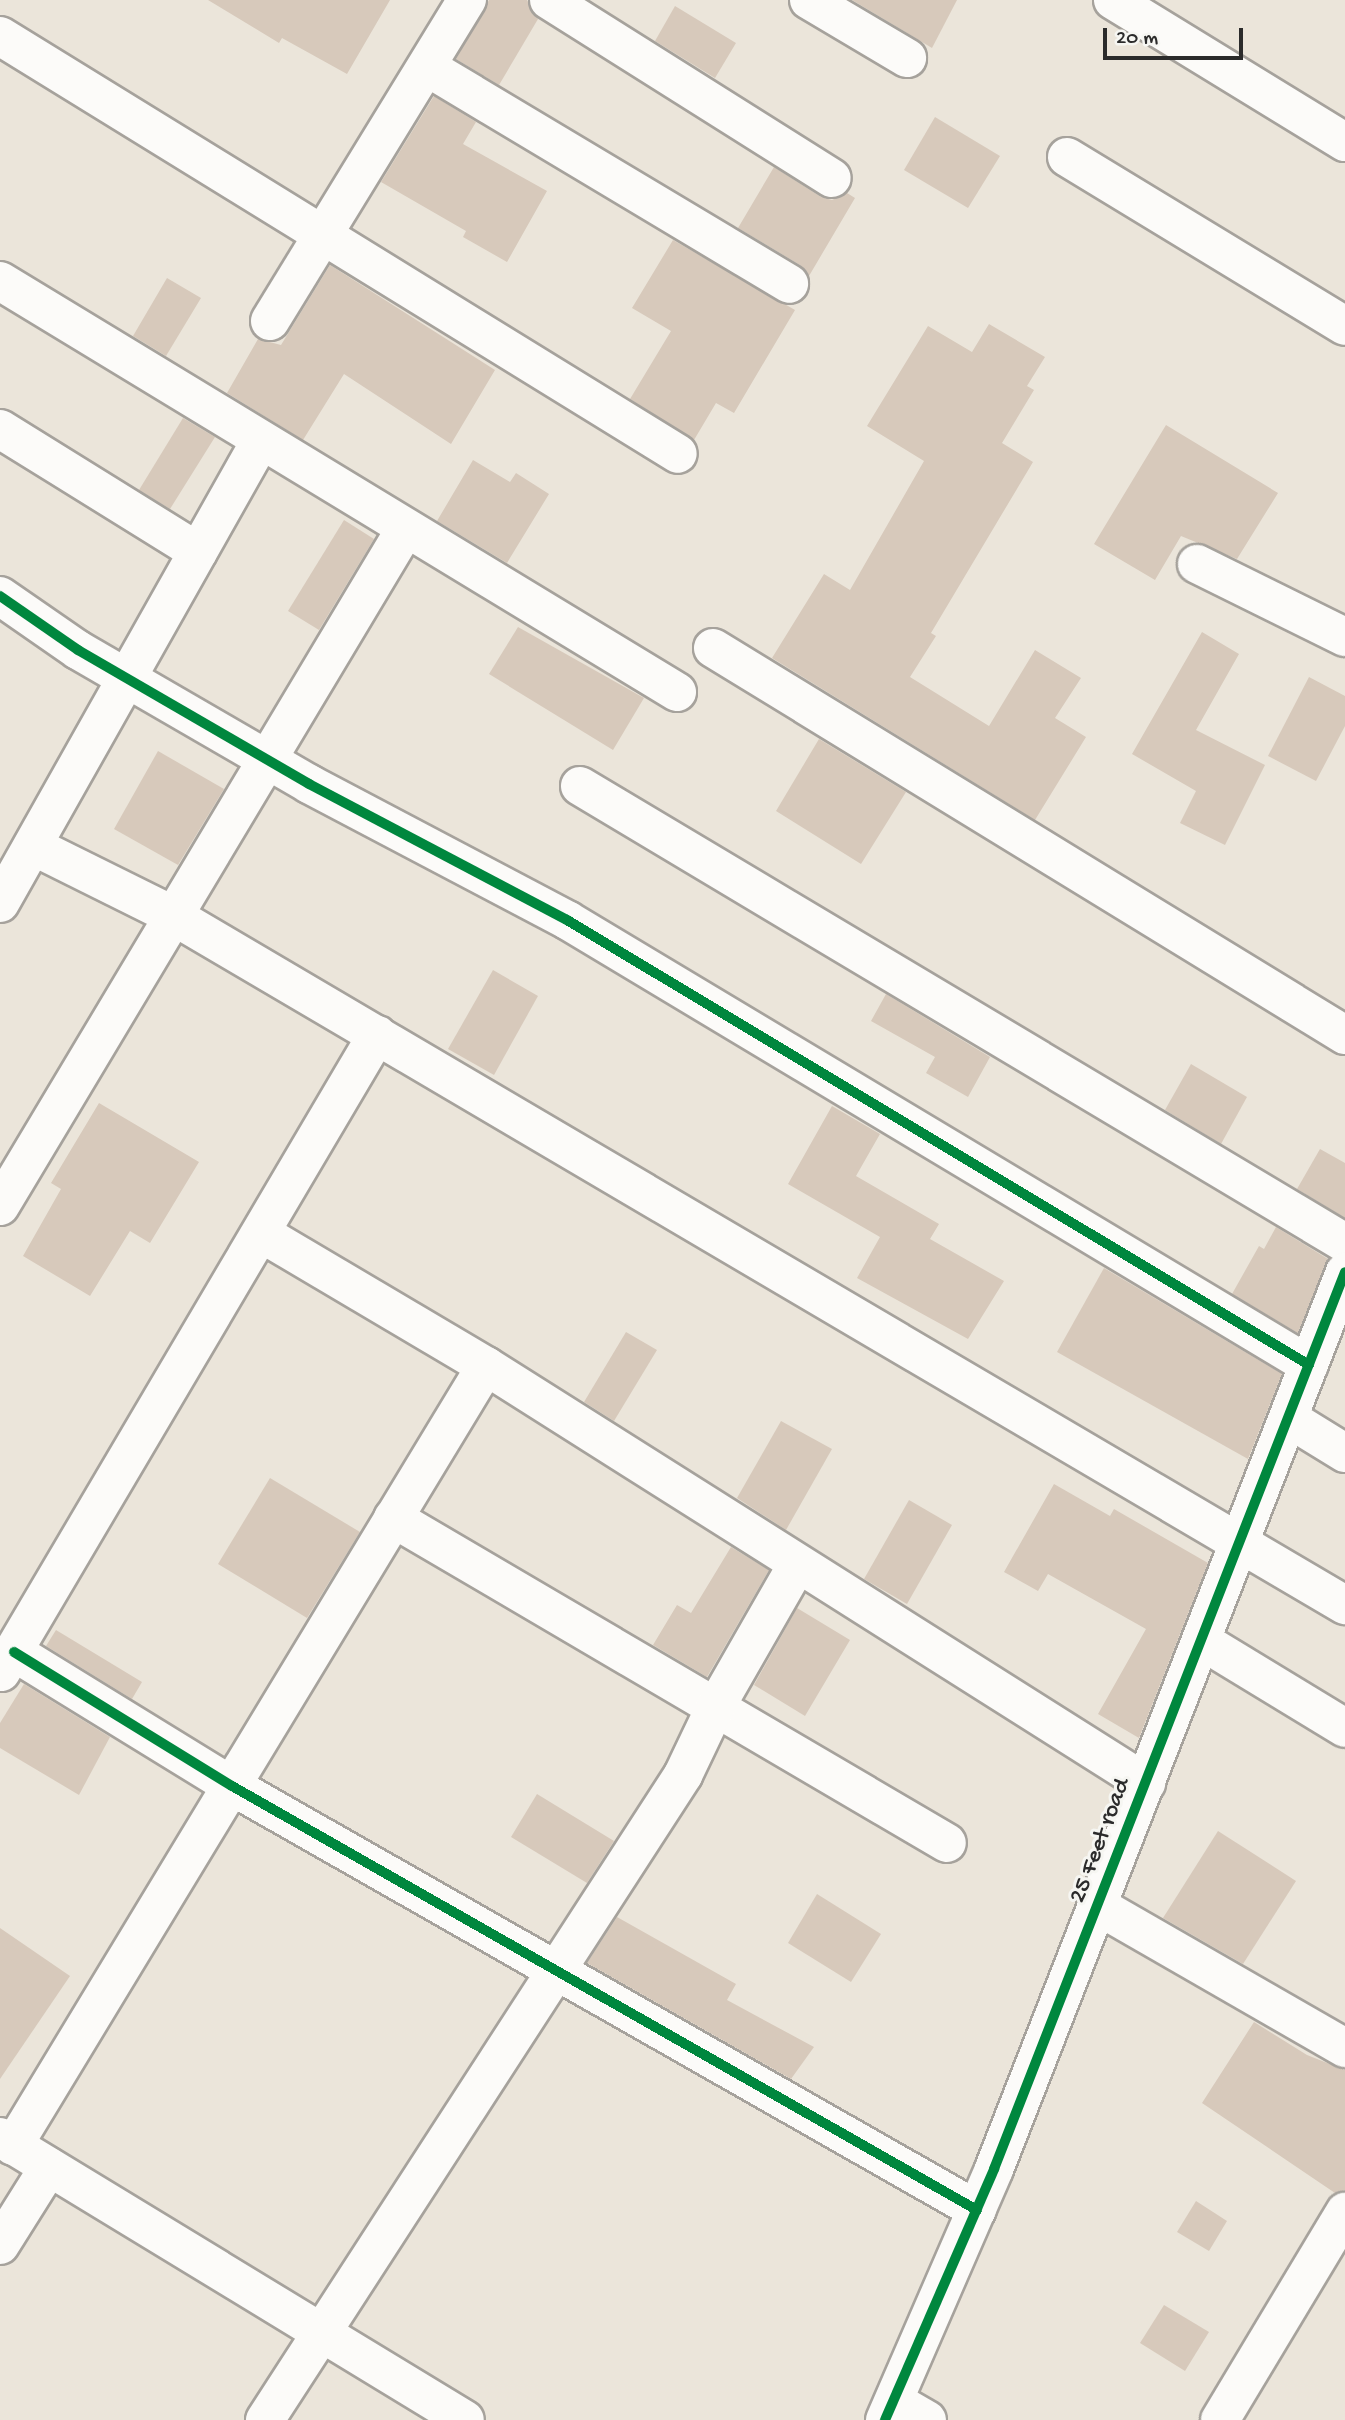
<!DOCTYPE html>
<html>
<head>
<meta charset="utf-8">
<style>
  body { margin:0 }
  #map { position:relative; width:1345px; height:2420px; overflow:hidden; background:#ebe5da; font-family:"Gochi Hand",sans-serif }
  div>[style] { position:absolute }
  .building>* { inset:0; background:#d7c9bb }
  .roads { filter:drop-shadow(2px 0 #a6a29c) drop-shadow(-2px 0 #a6a29c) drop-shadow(0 2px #a6a29c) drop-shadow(0 -2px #a6a29c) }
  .street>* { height:38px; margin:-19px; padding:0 19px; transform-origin:19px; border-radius:19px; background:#fcfbf9 }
  .secondary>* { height:38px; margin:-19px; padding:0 19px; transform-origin:19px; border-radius:19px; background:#fcfbf9 }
  .cycleway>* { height:10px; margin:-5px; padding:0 5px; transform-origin:5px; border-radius:5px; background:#00873e }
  span { translate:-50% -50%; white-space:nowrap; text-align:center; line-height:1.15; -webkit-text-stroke:6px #f6f6f2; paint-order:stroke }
  .street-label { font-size:24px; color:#2b2b2b }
  .scale { position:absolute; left:1103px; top:28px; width:140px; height:32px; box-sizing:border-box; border:4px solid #2b2b2b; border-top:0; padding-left:9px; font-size:21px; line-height:24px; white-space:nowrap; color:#2b2b2b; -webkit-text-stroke:5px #f6f6f2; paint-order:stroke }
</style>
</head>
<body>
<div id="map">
  <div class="building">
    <div style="clip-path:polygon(208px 0,390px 0,347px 74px,282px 38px,279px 43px)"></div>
    <div style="clip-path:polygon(489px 0,527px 0,538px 19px,499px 85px,456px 59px)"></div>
    <div style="clip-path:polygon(852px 0,957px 0,932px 48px)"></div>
    <div style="clip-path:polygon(675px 6px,736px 43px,715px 78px,655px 41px)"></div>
    <div style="clip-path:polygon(434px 96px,476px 122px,463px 144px,547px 191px,507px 262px,463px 237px,466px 231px,381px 182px)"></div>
    <div style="clip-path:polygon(935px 117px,1000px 156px,968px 208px,904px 170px)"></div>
    <div style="clip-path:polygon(774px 167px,821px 197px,832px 200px,847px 193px,855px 198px,809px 276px,800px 265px,738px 228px)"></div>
    <div style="clip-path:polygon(673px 240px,795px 310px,734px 413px,716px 403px,694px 440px,630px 399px,671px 331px,632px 308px)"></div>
    <div style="clip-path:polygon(330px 265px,495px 370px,451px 444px,344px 374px,303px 440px,227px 393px,258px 339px,281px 345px)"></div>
    <div style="clip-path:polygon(167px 278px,201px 298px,166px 356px,133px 336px)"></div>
    <div style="clip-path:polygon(989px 324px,1045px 357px,1027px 386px,1034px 390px,1002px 443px,1033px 462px,931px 633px,936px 636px,910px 677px,989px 726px,1035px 650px,1081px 678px,1055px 718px,1086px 737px,1035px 820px,772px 658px,824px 574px,850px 590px,924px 461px,867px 426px,928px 326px,972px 352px)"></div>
    <div style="clip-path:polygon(183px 418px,215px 437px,170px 509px,139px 490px)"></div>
    <div style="clip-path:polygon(1166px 425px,1278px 493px,1237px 559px,1181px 536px,1155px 580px,1094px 544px)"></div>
    <div style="clip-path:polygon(473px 460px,510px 482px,516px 473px,549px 494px,507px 563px,437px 521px)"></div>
    <div style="clip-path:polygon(344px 520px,374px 539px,319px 630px,288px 611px)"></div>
    <div style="clip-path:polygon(518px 627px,644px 698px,613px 750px,489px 674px)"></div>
    <div style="clip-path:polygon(1202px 632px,1239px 654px,1196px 730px,1265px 765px,1225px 845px,1180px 823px,1196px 791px,1132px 754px)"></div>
    <div style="clip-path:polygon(1309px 677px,1345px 696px,1345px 726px,1316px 781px,1268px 756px)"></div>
    <div style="clip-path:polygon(819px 739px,906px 792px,861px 864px,776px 811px)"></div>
    <div style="clip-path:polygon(158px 751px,224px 789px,178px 865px,114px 829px)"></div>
    <div style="clip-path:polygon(493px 970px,538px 996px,494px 1075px,448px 1049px)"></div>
    <div style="clip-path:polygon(886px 994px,990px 1057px,968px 1097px,926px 1073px,935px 1057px,871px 1021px)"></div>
    <div style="clip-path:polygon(1191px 1064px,1247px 1097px,1221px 1144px,1165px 1110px)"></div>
    <div style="clip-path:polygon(99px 1103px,199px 1162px,150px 1243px,130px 1231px,90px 1296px,23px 1256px,61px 1189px,51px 1183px)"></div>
    <div style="clip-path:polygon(832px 1106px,880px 1134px,856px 1176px,939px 1224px,930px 1239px,1004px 1281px,968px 1339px,857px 1278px,880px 1237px,788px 1184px)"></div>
    <div style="clip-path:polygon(1320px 1149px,1345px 1163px,1345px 1218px,1297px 1189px)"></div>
    <div style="clip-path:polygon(1276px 1227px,1328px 1259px,1298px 1333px,1232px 1294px,1259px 1246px,1264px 1249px)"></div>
    <div style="clip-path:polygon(1104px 1268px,1282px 1374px,1248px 1459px,1057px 1352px)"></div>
    <div style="clip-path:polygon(626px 1332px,657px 1350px,614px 1421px,584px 1402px)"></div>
    <div style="clip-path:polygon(781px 1421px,832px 1449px,786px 1530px,737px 1498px)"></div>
    <div style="clip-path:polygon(270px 1478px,360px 1532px,307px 1618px,218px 1564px)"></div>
    <div style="clip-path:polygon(1054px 1484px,1110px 1516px,1114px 1509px,1208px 1563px,1139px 1738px,1098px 1714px,1146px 1629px,1048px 1574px,1038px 1591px,1004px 1572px)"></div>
    <div style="clip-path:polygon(909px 1500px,952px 1525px,907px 1604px,864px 1579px)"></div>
    <div style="clip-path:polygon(731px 1547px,769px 1570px,707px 1677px,653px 1645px,677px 1605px,691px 1613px)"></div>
    <div style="clip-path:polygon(797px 1608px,850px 1640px,805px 1716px,754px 1685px)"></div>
    <div style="clip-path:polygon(56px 1630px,142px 1682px,132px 1699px,46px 1646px)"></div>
    <div style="clip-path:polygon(24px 1684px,110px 1737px,79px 1795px,0 1748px,0 1723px)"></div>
    <div style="clip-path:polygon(537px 1794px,614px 1841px,587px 1883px,511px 1837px)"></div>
    <div style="clip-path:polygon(1218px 1831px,1296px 1881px,1243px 1964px,1163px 1918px)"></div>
    <div style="clip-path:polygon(817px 1894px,881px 1934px,851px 1982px,788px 1943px)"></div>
    <div style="clip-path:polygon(617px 1917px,736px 1984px,727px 2000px,814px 2047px,791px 2079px,587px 1963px)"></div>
    <div style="clip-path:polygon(0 1928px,70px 1976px,0 2079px)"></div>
    <div style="clip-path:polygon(1254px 2022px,1307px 2055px,1345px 2070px,1345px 2190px,1335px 2193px,1202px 2103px)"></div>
    <div style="clip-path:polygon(1196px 2201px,1227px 2221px,1209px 2251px,1177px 2232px)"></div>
    <div style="clip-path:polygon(1164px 2305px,1209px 2332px,1185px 2371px,1140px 2343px)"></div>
  </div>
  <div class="roads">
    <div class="street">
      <div style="left:549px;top:0;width:334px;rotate:32.2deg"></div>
      <div style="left:809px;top:0;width:114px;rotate:30.6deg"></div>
      <div style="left:1113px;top:0;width:272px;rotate:31.5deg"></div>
      <div style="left:0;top:36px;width:796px;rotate:31.65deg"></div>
      <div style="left:427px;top:67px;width:422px;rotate:30.9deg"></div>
      <div style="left:1067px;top:157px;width:325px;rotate:31.3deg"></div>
      <div style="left:0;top:281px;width:792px;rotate:31.26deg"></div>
      <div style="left:270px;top:321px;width:377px;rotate:-58.5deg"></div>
      <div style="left:0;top:429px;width:233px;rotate:31.8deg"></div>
      <div style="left:1197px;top:564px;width:165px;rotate:26.3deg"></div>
      <div style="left:0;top:596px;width:95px;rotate:34.7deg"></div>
      <div style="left:78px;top:650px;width:267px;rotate:30.1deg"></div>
      <div style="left:309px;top:784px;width:292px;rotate:27.8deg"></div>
      <div style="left:567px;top:920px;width:865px;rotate:30.95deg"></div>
      <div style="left:713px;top:648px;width:741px;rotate:31.48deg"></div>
      <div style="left:580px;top:786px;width:891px;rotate:30.85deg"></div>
      <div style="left:33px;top:846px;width:155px;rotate:26.4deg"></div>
      <div style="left:172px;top:915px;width:1361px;rotate:30.47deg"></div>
      <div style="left:0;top:903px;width:531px;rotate:-60.59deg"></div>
      <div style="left:0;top:1206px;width:790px;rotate:-59.09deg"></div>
      <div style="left:261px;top:1233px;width:261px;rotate:30.6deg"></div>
      <div style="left:486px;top:1366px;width:781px;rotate:32.29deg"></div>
      <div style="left:1288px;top:1418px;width:67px;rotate:31.6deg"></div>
      <div style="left:393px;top:1518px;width:642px;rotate:30.4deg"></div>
      <div style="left:1202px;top:1641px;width:167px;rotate:31.3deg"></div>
      <div style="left:14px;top:1652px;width:256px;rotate:31.6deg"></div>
      <div style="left:232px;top:1786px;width:857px;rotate:29.65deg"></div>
      <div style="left:1px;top:1672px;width:740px;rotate:-59.45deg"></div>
      <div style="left:1098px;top:1906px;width:285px;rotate:29.9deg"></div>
      <div style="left:0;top:2137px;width:544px;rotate:31.32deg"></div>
      <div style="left:13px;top:2146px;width:912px;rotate:-58.77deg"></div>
      <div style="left:0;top:2245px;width:92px;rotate:-57.9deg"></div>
      <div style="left:894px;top:2401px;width:38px;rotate:30deg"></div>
      <div style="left:265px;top:2420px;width:769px;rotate:-57.05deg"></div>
      <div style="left:683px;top:1775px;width:74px;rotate:-64.5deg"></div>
      <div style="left:715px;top:1708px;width:165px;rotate:-60.2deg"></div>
      <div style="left:1220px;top:2420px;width:243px;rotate:-59deg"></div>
    </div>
    <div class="secondary">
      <div style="left:885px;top:2420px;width:274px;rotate:-66.5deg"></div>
      <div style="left:994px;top:2169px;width:963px;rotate:-68.63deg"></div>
    </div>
  </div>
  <div class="cycleway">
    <div style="left:0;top:596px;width:95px;rotate:34.7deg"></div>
    <div style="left:78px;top:650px;width:267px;rotate:30.1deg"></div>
    <div style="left:309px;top:784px;width:292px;rotate:27.8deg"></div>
    <div style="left:567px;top:920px;width:865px;rotate:30.95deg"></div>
    <div style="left:14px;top:1652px;width:256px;rotate:31.6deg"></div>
    <div style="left:232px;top:1786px;width:857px;rotate:29.65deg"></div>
    <div style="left:885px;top:2420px;width:274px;rotate:-66.5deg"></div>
    <div style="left:994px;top:2169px;width:963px;rotate:-68.63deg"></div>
  </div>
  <div class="street-label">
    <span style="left:1101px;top:1841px;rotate:-69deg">25 Feet road</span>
  </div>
  <div class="scale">20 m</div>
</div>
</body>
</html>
